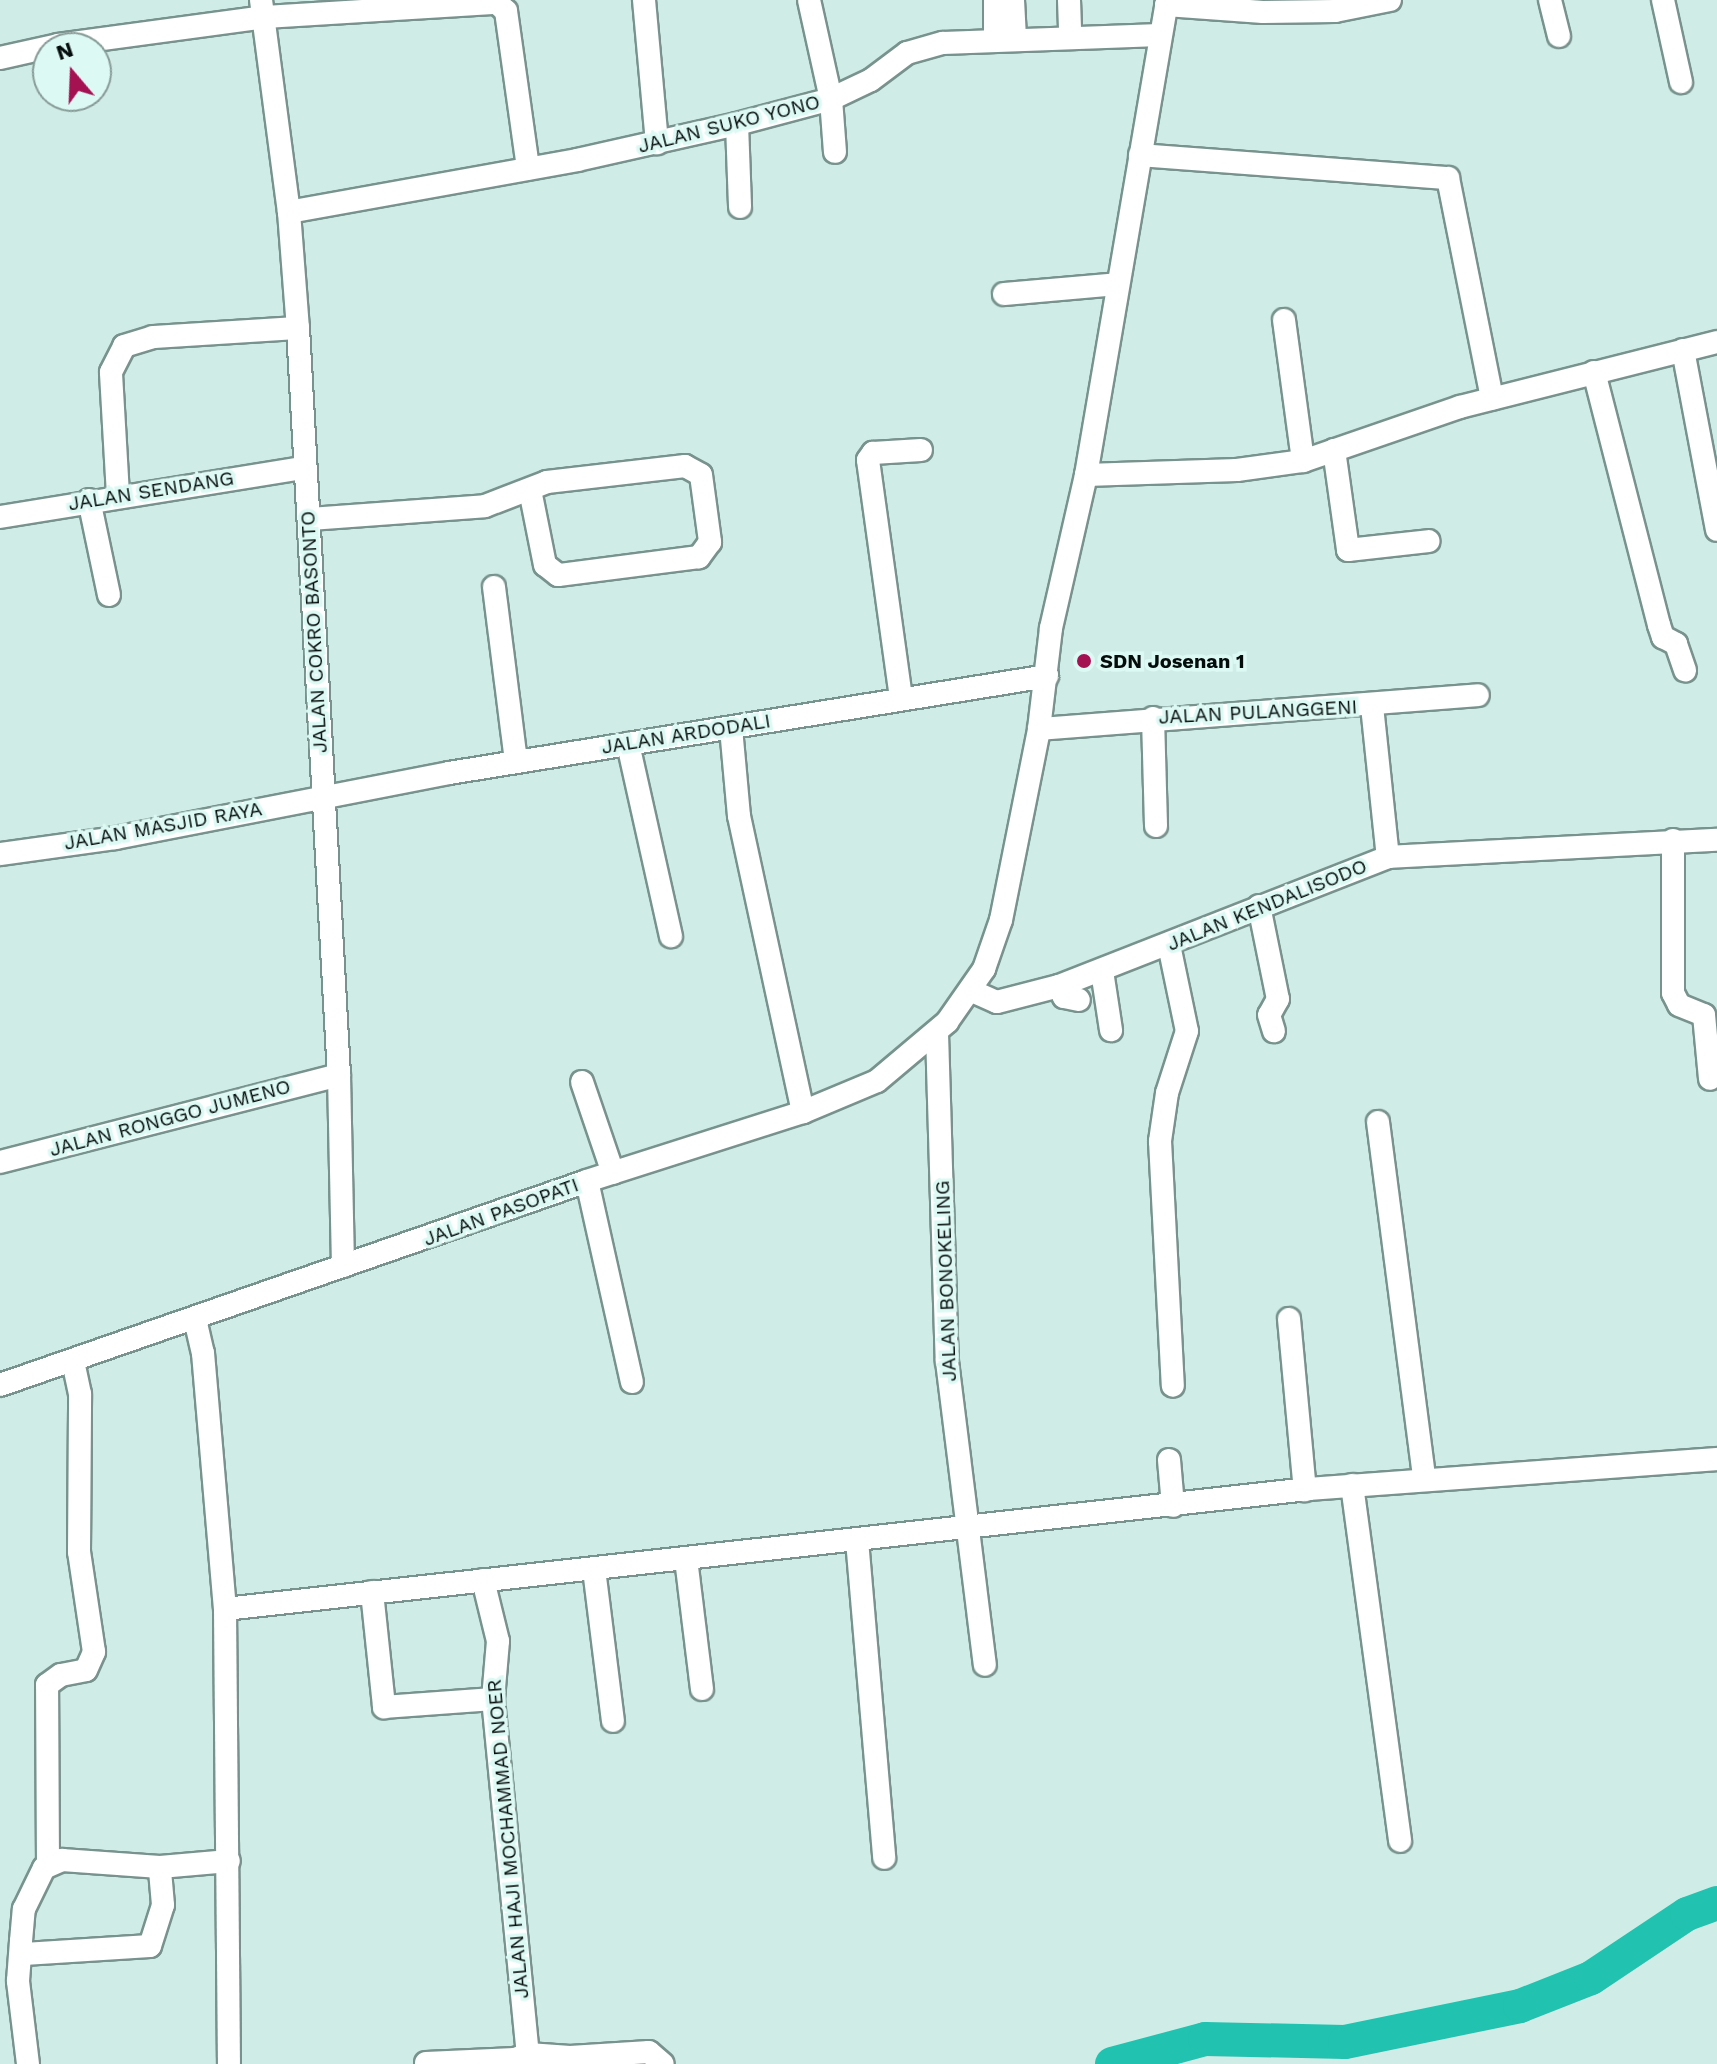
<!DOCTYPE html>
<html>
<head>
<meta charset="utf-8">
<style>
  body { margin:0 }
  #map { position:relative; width:1717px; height:2064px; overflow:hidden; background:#d0ece6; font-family:"Work Sans",sans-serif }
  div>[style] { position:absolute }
  .river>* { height:34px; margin:-17px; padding:0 17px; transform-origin:17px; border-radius:17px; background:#21c2af }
  .roads { filter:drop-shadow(2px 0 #78928d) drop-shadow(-2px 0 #78928d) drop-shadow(0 2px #78928d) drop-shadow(0 -2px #78928d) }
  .minor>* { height:22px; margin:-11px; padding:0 11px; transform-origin:11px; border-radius:11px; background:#fff }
  .dots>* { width:22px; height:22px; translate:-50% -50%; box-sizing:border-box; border:4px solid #ddf9f4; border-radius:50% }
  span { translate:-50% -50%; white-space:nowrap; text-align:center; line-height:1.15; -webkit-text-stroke:7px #ddf9f4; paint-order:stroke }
  .street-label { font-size:20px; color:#050d0c }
  .poi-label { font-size:20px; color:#050d0c; font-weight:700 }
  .left { translate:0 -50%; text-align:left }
  .north { position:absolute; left:32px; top:32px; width:80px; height:80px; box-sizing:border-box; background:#ddf9f4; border:2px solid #879b97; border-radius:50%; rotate:341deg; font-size:22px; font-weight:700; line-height:32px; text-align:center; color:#050d0c }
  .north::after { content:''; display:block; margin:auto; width:28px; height:36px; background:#a51252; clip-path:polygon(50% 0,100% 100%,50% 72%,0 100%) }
</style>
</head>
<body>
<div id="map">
  <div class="river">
    <div style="left:1112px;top:2064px;width:96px;rotate:-15deg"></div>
    <div style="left:1205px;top:2039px;width:140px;rotate:1.2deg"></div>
    <div style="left:1345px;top:2042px;width:179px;rotate:-11.6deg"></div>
    <div style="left:1520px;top:2006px;width:76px;rotate:-21.5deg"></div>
    <div style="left:1591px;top:1978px;width:115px;rotate:-33.7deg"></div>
    <div style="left:1687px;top:1914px;width:32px;rotate:-20deg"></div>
  </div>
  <div class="roads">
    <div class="minor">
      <div style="left:261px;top:0;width:214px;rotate:82.5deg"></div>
      <div style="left:289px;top:212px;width:116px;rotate:85.6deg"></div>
      <div style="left:298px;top:328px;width:748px;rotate:86.86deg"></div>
      <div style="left:339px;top:1075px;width:191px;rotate:88.8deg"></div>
      <div style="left:644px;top:0;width:144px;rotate:84.8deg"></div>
      <div style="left:809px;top:0;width:101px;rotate:77.5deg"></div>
      <div style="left:831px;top:99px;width:53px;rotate:85.7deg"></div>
      <div style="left:1013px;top:0;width:38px;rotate:87deg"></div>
      <div style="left:1069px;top:0;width:36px;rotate:88deg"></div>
      <div style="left:1550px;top:0;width:37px;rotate:76deg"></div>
      <div style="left:1663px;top:0;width:84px;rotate:77.6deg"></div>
      <div style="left:1166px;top:5px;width:97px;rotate:4.1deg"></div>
      <div style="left:1263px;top:12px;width:72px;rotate:-0.8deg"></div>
      <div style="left:1335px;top:11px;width:56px;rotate:-11.3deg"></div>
      <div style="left:995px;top:39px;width:39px;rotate:-90deg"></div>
      <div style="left:0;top:58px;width:59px;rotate:-12.6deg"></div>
      <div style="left:58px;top:45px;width:209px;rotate:-7.7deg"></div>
      <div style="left:265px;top:17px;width:232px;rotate:-3.5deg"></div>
      <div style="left:497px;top:3px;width:12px;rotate:42deg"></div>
      <div style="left:506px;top:11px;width:159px;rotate:82deg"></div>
      <div style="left:737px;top:124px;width:83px;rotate:87.9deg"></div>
      <div style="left:1140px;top:155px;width:309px;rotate:4.3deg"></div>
      <div style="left:1448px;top:178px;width:225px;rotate:78.7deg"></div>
      <div style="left:289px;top:212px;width:293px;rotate:-10.2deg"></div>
      <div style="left:577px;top:160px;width:164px;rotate:-12.7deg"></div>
      <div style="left:737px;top:124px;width:97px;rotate:-14.9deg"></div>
      <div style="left:831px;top:99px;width:44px;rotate:-25.4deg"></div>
      <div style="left:871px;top:80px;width:45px;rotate:-36.9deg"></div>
      <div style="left:907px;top:53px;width:37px;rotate:-16deg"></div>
      <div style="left:943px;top:43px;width:217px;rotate:-2.1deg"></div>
      <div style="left:1004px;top:294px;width:114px;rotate:-5deg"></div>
      <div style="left:1284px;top:320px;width:142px;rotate:82.3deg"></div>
      <div style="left:1683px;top:350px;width:183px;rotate:79.3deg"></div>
      <div style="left:1594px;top:372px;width:261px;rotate:75.6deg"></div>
      <div style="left:1659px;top:625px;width:13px;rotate:72deg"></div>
      <div style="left:1663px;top:637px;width:15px;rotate:28deg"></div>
      <div style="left:1676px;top:644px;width:28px;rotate:71deg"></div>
      <div style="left:1334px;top:450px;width:101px;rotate:82deg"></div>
      <div style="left:1348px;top:550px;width:81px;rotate:-6.3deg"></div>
      <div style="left:1086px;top:475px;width:151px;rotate:-1.9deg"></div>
      <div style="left:1237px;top:470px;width:67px;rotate:-7.8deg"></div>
      <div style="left:1303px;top:461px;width:166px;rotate:-19deg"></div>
      <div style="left:1460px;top:407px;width:265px;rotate:-14.2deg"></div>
      <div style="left:118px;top:495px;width:123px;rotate:-93.3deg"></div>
      <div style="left:111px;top:372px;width:29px;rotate:-63deg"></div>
      <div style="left:124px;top:346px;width:30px;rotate:-17deg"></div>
      <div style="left:153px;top:337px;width:145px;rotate:-3.6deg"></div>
      <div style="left:89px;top:500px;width:97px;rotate:78.1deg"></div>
      <div style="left:0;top:517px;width:307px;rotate:-9.2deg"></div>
      <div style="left:310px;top:519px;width:175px;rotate:-4.2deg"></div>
      <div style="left:485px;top:506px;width:66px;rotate:-21.2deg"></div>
      <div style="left:547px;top:482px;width:139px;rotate:-6.6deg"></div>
      <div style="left:685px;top:466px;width:18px;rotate:29deg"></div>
      <div style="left:701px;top:475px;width:68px;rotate:82.3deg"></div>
      <div style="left:710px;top:542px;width:19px;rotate:126deg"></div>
      <div style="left:699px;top:557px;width:142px;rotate:172.7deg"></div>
      <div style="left:558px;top:575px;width:16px;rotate:-142deg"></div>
      <div style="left:545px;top:565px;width:76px;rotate:-101.3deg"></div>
      <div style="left:494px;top:587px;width:176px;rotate:82.8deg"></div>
      <div style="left:901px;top:698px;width:240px;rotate:-97.9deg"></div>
      <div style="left:868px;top:460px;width:9px;rotate:-54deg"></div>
      <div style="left:873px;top:453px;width:48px;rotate:-3.6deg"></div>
      <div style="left:1372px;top:706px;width:152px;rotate:84deg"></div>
      <div style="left:1153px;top:718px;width:108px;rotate:88.4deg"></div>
      <div style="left:731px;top:728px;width:88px;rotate:84.8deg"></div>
      <div style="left:739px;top:816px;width:303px;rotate:77.8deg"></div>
      <div style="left:1039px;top:729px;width:440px;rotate:-4.4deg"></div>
      <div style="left:628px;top:744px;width:197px;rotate:77.4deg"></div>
      <div style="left:1673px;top:840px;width:153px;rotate:90deg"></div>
      <div style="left:1673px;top:993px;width:13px;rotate:63deg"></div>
      <div style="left:1679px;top:1005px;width:27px;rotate:22deg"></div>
      <div style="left:1704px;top:1015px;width:64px;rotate:84.6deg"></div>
      <div style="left:0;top:854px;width:116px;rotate:-7.9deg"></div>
      <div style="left:115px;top:838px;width:340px;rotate:-11deg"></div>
      <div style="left:449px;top:773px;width:606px;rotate:-9.21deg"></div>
      <div style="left:1259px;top:906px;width:95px;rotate:78.5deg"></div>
      <div style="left:1278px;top:999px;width:18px;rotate:119deg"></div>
      <div style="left:1269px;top:1015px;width:17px;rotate:73deg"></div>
      <div style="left:1169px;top:945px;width:88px;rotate:78.2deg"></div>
      <div style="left:1187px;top:1031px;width:65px;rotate:107.9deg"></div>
      <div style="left:1167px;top:1093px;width:49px;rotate:98.3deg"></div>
      <div style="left:1160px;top:1141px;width:245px;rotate:87deg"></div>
      <div style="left:1102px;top:971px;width:60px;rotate:81.3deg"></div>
      <div style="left:1059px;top:986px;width:12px;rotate:66deg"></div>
      <div style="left:1064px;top:997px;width:15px;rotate:11deg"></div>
      <div style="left:972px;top:991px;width:27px;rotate:24deg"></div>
      <div style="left:997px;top:1002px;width:64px;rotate:-14.5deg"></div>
      <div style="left:1059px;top:986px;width:353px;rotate:-21.4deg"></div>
      <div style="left:1388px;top:857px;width:329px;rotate:-3deg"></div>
      <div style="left:937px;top:1033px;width:328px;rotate:88.3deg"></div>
      <div style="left:947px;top:1361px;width:306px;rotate:82.9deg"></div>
      <div style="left:582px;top:1082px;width:96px;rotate:71.2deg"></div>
      <div style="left:1378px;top:1122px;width:359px;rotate:82.6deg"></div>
      <div style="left:0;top:1162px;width:350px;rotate:-14.4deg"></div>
      <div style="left:587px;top:1181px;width:206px;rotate:77.4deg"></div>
      <div style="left:195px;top:1319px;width:35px;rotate:77deg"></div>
      <div style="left:203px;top:1353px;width:257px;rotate:85.1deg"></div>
      <div style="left:225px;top:1609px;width:455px;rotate:89.5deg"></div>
      <div style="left:1289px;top:1319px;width:172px;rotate:84.7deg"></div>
      <div style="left:0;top:1385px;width:621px;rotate:-19.16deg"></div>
      <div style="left:587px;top:1181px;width:227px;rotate:-17.7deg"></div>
      <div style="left:803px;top:1112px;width:80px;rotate:-22.7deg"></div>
      <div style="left:877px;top:1081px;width:92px;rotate:-40.1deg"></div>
      <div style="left:947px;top:1022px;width:65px;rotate:-55.1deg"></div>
      <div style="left:984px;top:969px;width:52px;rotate:-70.9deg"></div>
      <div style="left:1001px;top:920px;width:195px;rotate:-78.7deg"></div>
      <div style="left:1039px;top:729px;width:102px;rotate:-83.2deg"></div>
      <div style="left:1051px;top:628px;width:157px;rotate:-77.1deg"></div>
      <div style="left:1086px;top:475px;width:482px;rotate:-80.3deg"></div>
      <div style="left:1169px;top:1460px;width:46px;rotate:85deg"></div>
      <div style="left:1352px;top:1485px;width:359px;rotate:82.3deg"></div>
      <div style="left:857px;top:1540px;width:319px;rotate:85.1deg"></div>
      <div style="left:686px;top:1559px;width:131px;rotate:83deg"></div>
      <div style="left:594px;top:1569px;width:153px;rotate:82.9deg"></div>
      <div style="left:483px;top:1580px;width:63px;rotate:76.2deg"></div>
      <div style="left:498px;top:1641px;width:58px;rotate:94.9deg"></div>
      <div style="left:493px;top:1699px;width:357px;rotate:84.4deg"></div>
      <div style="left:372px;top:1592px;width:116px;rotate:84deg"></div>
      <div style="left:384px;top:1707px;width:109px;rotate:-4.2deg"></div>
      <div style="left:225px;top:1609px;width:1091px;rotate:-6.32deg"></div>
      <div style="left:1309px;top:1489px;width:409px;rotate:-4.2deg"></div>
      <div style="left:48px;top:1865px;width:180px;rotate:-90.3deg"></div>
      <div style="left:47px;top:1685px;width:17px;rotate:-36deg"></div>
      <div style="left:61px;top:1675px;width:25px;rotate:-11deg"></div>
      <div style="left:86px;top:1670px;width:20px;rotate:-66deg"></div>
      <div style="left:94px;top:1652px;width:101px;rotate:-98.5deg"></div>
      <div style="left:79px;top:1552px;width:158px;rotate:-89.6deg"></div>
      <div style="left:80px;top:1394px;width:34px;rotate:-102deg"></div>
      <div style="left:24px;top:1954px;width:126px;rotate:-3.6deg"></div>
      <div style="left:150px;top:1946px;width:43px;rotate:-72.4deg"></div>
      <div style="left:163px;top:1905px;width:38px;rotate:-95deg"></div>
      <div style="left:570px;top:2057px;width:79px;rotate:-3.6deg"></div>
      <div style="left:649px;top:2052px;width:18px;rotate:41deg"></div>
      <div style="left:426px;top:2063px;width:89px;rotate:-2.6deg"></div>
      <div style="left:515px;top:2059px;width:14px;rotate:-21deg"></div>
      <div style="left:528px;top:2054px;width:42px;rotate:4.1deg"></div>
      <div style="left:570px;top:2057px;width:7px;rotate:82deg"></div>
      <div style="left:28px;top:2064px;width:84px;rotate:-96.9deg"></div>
      <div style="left:18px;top:1981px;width:40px;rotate:-85.7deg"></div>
      <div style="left:21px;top:1941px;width:32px;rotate:-85deg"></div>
      <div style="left:24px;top:1909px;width:46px;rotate:-64deg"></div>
      <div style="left:44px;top:1868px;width:20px;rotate:-24deg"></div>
      <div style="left:62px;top:1860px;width:98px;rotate:4.1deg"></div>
      <div style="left:160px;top:1867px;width:69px;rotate:-5deg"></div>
    </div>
  </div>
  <div class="dots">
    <div style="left:1084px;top:661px;background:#a51252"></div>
  </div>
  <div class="street-label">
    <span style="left:729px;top:124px;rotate:-14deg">JALAN SUKO YONO</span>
    <span style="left:151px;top:491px;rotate:-9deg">JALAN SENDANG</span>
    <span style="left:314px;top:632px;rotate:-93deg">JALAN COKRO BASONTO</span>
    <span style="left:1258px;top:712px;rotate:-3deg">JALAN PULANGGENI</span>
    <span style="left:686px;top:734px;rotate:-9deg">JALAN ARDODALI</span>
    <span style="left:163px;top:826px;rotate:-10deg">JALAN MASJID RAYA</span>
    <span style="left:1267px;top:905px;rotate:-22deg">JALAN KENDALISODO</span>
    <span style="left:170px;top:1118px;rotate:-15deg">JALAN RONGGO JUMENO</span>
    <span style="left:501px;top:1212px;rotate:-20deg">JALAN PASOPATI</span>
    <span style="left:946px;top:1281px;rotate:-92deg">JALAN BONOKELING</span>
    <span style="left:508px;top:1839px;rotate:-95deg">JALAN HAJI MOCHAMMAD NOER</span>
  </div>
  <div class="poi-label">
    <span class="left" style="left:1100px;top:661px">SDN Josenan 1</span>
  </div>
  <div class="north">N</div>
</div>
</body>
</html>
